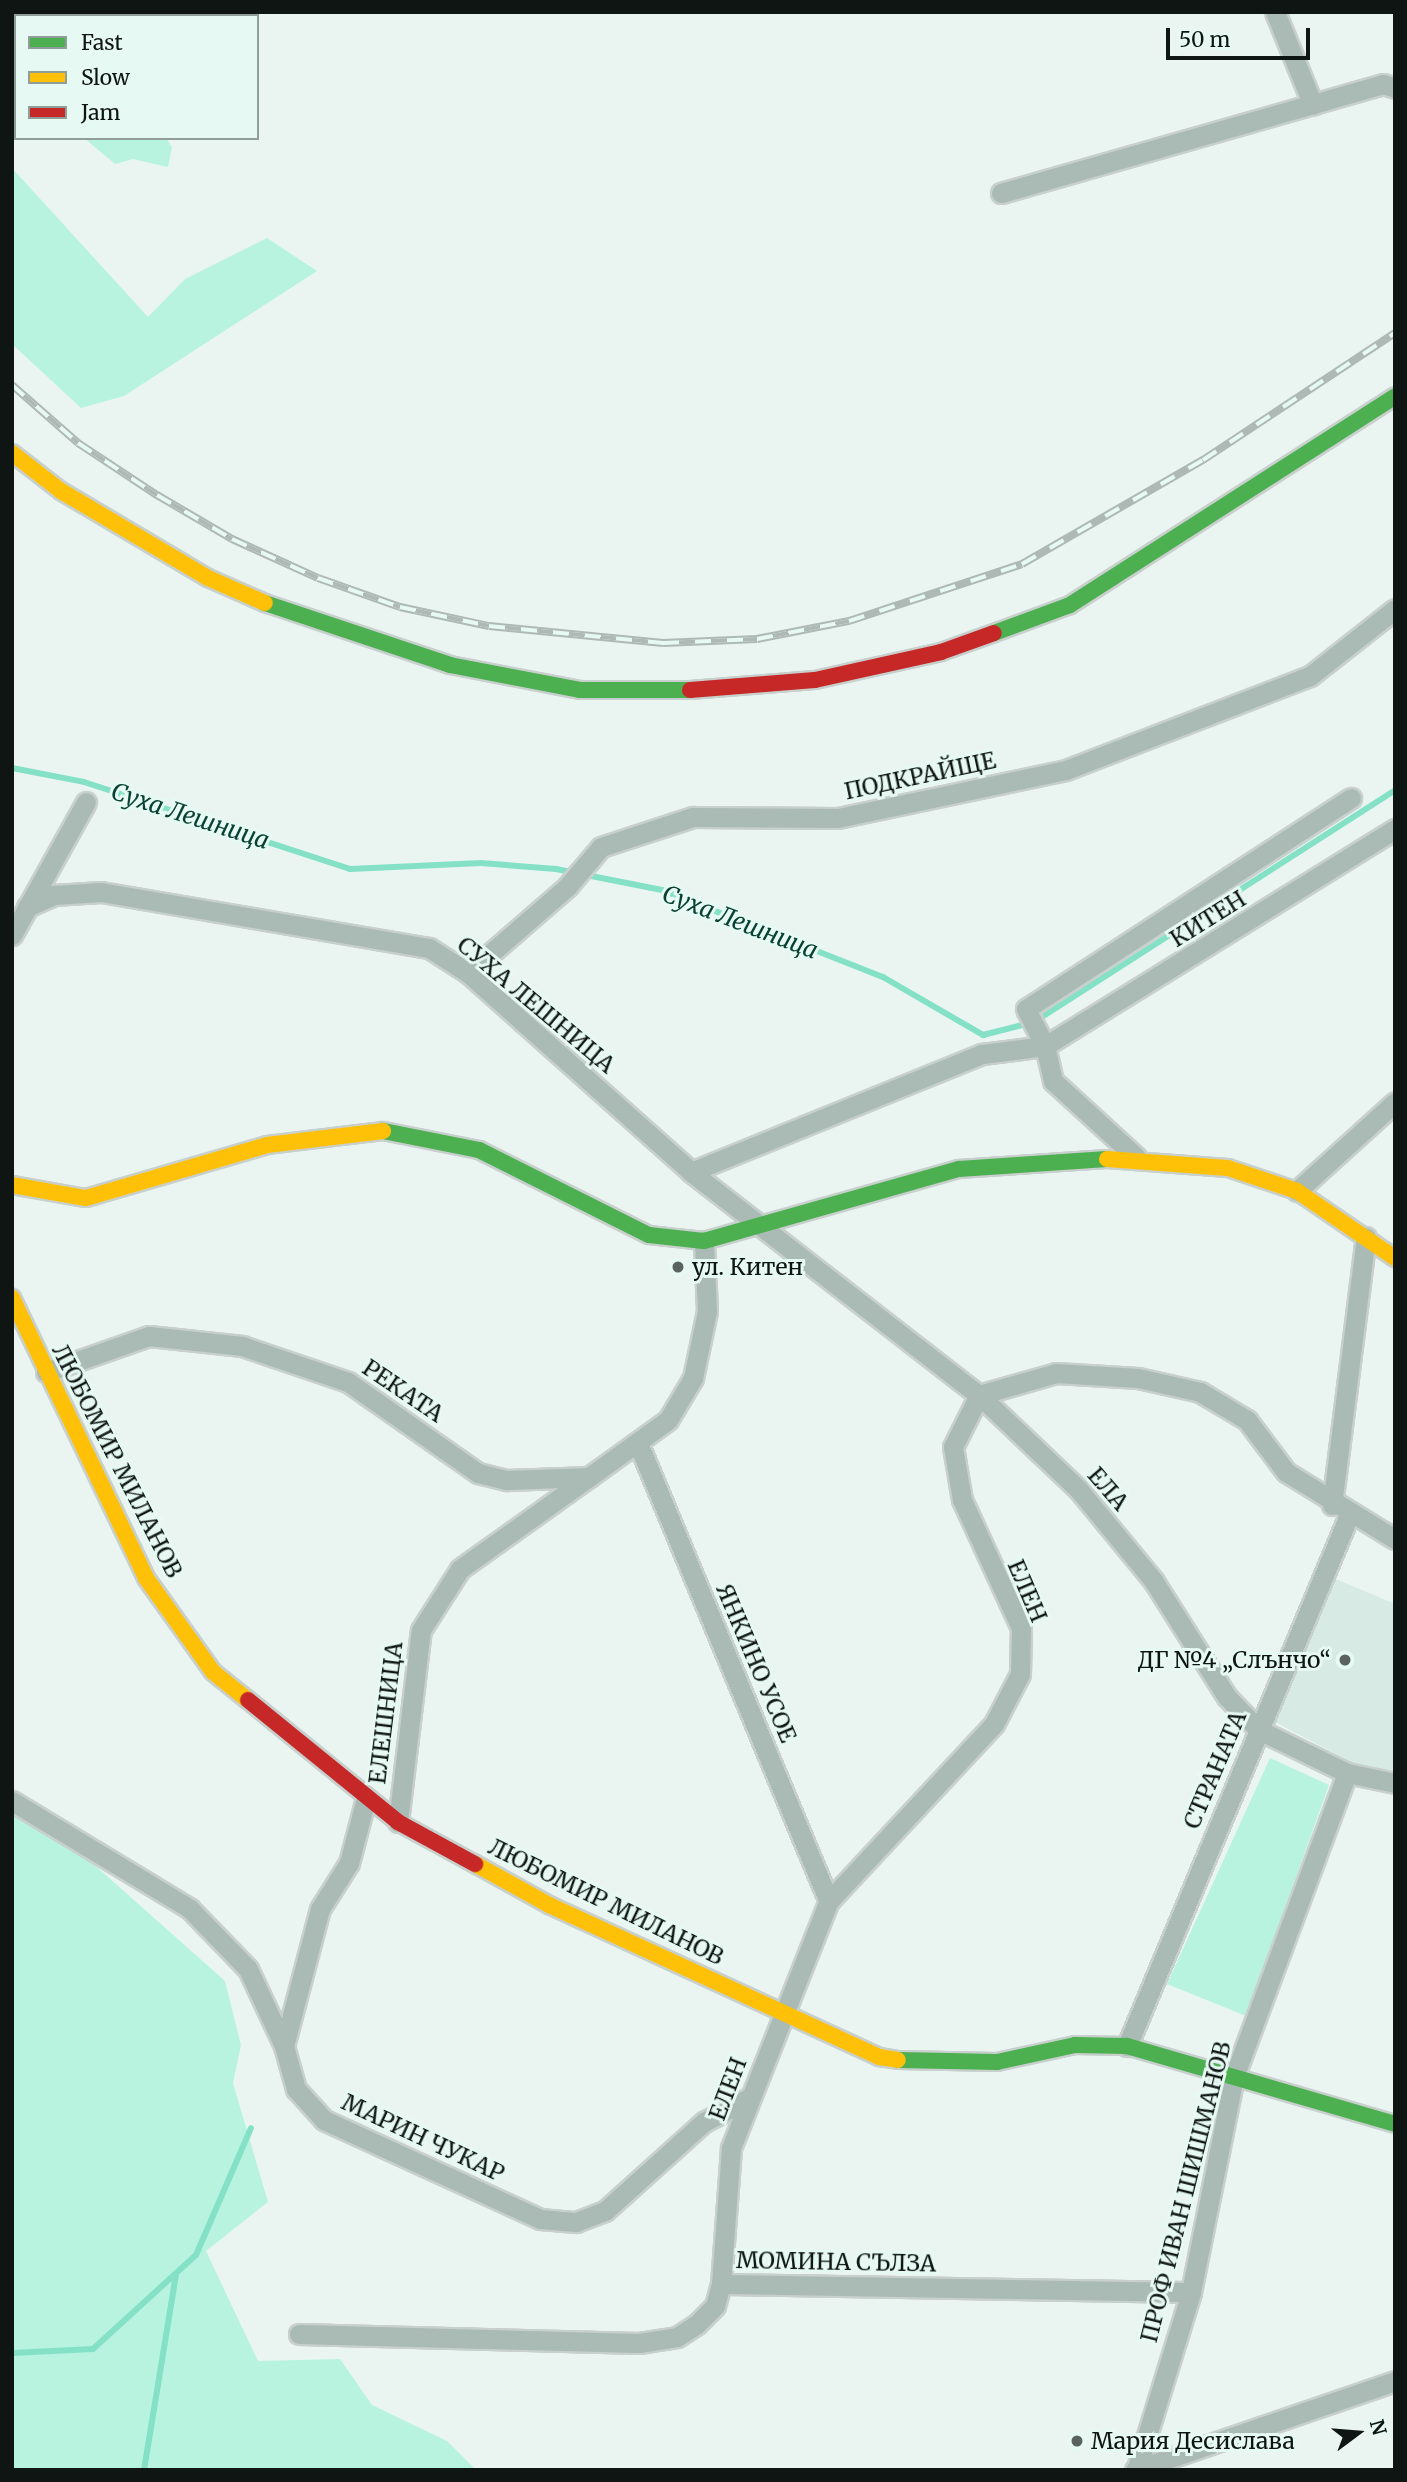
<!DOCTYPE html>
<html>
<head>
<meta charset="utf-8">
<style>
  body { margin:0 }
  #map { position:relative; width:1407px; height:2482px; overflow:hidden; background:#eaf5f1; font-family:Merriweather,serif }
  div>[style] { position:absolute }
  .built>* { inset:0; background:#d7eae3 }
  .green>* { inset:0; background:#b8f3e0 }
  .stream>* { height:6px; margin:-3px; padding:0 3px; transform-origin:3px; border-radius:3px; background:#84e1c6 }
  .roads { filter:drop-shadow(2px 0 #c8d0cd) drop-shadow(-2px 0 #c8d0cd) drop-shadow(0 2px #c8d0cd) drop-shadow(0 -2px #c8d0cd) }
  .street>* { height:19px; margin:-9.5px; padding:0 9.5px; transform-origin:9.5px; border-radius:9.5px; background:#aabab5 }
  .fast>* { height:16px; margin:-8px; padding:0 8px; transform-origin:8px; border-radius:8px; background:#4caf50 }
  .slow>* { height:16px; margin:-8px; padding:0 8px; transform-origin:8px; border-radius:8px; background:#ffc107 }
  .jam>* { height:16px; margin:-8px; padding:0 8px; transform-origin:8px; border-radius:8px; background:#c62828 }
  .rail>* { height:8px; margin-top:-4px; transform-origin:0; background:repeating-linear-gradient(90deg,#e6f9f2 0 16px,#aeb9b5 0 32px); box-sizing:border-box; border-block:2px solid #aeb9b5 }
  .dots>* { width:19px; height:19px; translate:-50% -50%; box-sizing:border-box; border:4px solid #e6f9f2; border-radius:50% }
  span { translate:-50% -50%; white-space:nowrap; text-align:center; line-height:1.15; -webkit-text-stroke:6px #e6f9f2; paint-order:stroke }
  .street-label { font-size:23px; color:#0e1513 }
  .poi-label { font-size:23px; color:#0e1513 }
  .left { translate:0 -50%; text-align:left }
  .right { translate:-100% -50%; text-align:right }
  .water-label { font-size:24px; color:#094234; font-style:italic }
  .frame { position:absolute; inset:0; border:14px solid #0e1513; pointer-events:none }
  .legend { position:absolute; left:14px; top:14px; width:245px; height:126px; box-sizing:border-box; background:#e6f9f2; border:2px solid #909e99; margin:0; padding:9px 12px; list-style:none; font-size:21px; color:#0e1513 }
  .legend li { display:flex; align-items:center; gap:14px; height:35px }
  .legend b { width:35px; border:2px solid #909e99 }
  .north { position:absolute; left:1323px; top:2398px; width:70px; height:70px; -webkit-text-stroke:5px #e6f9f2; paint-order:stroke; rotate:74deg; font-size:19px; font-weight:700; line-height:28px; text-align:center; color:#0e1513 }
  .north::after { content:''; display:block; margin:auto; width:24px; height:32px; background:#0e1513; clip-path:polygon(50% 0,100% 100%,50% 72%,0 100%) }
  .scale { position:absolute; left:1166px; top:28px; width:144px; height:32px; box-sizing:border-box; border:4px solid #0e1513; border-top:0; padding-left:9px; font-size:21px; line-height:24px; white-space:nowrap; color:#0e1513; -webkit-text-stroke:5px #e6f9f2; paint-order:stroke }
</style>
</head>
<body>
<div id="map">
  <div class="built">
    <div style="clip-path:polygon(1331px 1577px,1395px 1604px,1395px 1773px,1357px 1765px,1273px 1721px)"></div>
  </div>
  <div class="green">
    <div style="clip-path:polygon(12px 12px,203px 12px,16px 16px,16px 95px)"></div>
    <div style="clip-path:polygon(84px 138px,166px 138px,172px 147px,168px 167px,133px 159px,115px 164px)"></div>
    <div style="clip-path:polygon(12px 168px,148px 317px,185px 279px,267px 238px,317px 271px,124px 396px,81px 408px,12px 344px)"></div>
    <div style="clip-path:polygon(1270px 1758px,1329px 1785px,1246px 2016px,1167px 1984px)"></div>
    <div style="clip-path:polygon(12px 1807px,81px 1853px,225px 1981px,241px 2045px,233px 2083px,268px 2202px,206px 2251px,258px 2361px,340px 2359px,372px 2405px,447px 2441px,476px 2470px,12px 2470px)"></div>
  </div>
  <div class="stream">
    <div style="left:12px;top:768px;width:73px;rotate:11deg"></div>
    <div style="left:84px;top:782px;width:280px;rotate:18.1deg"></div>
    <div style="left:350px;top:869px;width:131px;rotate:-2.6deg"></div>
    <div style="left:481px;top:863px;width:75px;rotate:4.6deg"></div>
    <div style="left:556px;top:869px;width:108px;rotate:11.2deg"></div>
    <div style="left:662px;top:890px;width:238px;rotate:21.5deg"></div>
    <div style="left:883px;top:977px;width:116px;rotate:30.1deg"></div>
    <div style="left:983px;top:1035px;width:53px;rotate:-14.3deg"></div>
    <div style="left:1034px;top:1022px;width:429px;rotate:-32.7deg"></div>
    <div style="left:12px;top:2353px;width:81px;rotate:-2.8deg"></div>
    <div style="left:93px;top:2349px;width:139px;rotate:-42.4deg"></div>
    <div style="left:196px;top:2255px;width:138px;rotate:-66.6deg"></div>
    <div style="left:144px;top:2470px;width:198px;rotate:-80.7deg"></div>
  </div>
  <div class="roads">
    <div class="street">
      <div style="left:1275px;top:12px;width:100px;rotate:67.8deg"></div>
      <div style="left:1001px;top:193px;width:397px;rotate:-15.9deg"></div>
      <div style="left:1383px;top:84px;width:13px;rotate:18deg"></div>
      <div style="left:1351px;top:798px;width:387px;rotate:147deg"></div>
      <div style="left:1026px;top:1009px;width:42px;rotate:62.8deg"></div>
      <div style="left:1045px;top:1046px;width:412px;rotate:-31.8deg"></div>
      <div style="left:27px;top:907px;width:30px;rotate:-24deg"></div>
      <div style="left:54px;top:895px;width:47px;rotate:-3.7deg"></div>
      <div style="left:101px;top:892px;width:333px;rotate:9.7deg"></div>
      <div style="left:429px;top:948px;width:46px;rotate:32.7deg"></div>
      <div style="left:468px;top:973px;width:299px;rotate:41.7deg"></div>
      <div style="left:691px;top:1172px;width:364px;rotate:37.8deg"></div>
      <div style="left:979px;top:1395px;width:138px;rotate:43.5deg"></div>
      <div style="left:1079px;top:1490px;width:117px;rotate:50.6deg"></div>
      <div style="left:1153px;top:1580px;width:138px;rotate:57.7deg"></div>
      <div style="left:1227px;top:1697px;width:46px;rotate:45.9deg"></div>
      <div style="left:1259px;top:1730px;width:98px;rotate:26deg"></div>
      <div style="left:1347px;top:1773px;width:49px;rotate:11.8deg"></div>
      <div style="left:12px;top:935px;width:152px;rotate:-60.9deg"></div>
      <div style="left:468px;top:973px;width:131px;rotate:-41deg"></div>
      <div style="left:567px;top:887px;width:52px;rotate:-49.6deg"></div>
      <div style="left:601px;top:847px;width:97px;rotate:-18.1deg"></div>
      <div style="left:693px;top:817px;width:145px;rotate:0.4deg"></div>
      <div style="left:838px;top:818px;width:233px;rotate:-11.9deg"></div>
      <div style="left:1066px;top:770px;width:261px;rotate:-21.1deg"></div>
      <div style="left:1310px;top:676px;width:108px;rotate:-38.2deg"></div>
      <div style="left:691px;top:1172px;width:314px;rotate:-22.1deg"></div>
      <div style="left:982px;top:1054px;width:64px;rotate:-7.2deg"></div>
      <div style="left:1045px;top:1046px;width:36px;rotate:77deg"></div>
      <div style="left:1053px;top:1081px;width:113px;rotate:42.5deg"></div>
      <div style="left:1297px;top:1191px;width:132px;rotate:-42.2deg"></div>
      <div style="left:46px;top:1372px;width:109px;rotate:-19.3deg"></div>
      <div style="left:149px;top:1336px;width:94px;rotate:6.1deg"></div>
      <div style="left:242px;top:1346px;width:112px;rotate:18.8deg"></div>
      <div style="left:348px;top:1382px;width:159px;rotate:35deg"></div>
      <div style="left:478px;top:1473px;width:30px;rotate:14deg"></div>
      <div style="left:507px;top:1480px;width:82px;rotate:-2.1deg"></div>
      <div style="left:589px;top:1477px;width:97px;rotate:-35.8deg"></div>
      <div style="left:668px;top:1420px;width:49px;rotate:-59.2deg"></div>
      <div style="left:693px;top:1378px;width:68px;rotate:-78.2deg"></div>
      <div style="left:707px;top:1311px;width:70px;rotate:-92.5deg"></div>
      <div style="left:638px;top:1443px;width:496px;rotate:67.4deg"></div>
      <div style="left:1332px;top:1505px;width:270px;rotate:-82.8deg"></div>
      <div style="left:12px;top:1801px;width:208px;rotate:31.2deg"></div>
      <div style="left:190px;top:1909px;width:83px;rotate:46deg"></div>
      <div style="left:248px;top:1969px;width:85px;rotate:64.9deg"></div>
      <div style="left:284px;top:2046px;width:45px;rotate:74.4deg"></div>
      <div style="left:296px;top:2089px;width:42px;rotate:47.9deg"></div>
      <div style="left:324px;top:2120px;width:238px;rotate:24.6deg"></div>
      <div style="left:540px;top:2219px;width:36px;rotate:5deg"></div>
      <div style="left:576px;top:2222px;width:31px;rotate:-21deg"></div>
      <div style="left:605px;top:2211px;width:133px;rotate:-42deg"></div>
      <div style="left:704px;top:2122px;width:53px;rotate:-28deg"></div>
      <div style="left:398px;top:1822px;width:193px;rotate:-83.2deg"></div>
      <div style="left:421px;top:1630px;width:72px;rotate:-57.4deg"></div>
      <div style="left:460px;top:1569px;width:158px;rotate:-35.5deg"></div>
      <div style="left:284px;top:2046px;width:142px;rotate:-75.3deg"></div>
      <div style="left:320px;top:1909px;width:54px;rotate:-57.8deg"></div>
      <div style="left:349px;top:1863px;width:67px;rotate:-75.3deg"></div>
      <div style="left:1127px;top:2046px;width:578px;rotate:-67.3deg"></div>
      <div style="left:721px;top:2284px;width:136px;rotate:-85.8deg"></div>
      <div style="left:731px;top:2148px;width:266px;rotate:-68.4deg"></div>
      <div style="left:829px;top:1901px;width:242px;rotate:-47deg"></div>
      <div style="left:994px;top:1724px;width:56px;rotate:-62.5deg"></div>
      <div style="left:1020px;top:1674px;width:46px;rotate:-88.8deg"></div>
      <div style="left:1021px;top:1628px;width:141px;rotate:-114.7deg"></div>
      <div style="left:962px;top:1500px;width:54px;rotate:-99.6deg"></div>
      <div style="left:953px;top:1447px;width:58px;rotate:-63.4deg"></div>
      <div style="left:979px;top:1395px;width:80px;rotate:-15.9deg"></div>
      <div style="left:1056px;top:1373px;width:82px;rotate:3.5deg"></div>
      <div style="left:1138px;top:1378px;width:64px;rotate:12.7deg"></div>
      <div style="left:1200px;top:1392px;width:55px;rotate:30.8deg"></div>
      <div style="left:1247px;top:1420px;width:65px;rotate:53.1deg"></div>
      <div style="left:1286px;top:1472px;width:128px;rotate:31.6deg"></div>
      <div style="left:299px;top:2334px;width:340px;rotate:1.5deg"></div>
      <div style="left:639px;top:2343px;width:38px;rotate:-9deg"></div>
      <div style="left:677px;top:2337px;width:24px;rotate:-33deg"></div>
      <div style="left:697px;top:2324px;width:25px;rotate:-45deg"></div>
      <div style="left:715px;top:2306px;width:23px;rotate:-75deg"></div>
      <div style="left:721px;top:2284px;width:470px;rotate:1deg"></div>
      <div style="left:1137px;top:2468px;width:184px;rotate:-72.9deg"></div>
      <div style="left:1191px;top:2292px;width:219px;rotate:-78.7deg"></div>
      <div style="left:1234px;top:2077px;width:324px;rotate:-69.6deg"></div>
      <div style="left:1135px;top:2470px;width:275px;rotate:-18.9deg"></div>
    </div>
    <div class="fast">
      <div style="left:265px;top:603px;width:195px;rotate:18.5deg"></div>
      <div style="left:450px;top:665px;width:132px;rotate:10.9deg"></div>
      <div style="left:580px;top:690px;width:110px"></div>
      <div style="left:994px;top:633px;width:81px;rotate:-20.2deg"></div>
      <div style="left:1070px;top:605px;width:386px;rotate:-32.7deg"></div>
      <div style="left:383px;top:1131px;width:98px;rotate:11.2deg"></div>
      <div style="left:479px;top:1150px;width:190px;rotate:26.6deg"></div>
      <div style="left:649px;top:1235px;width:55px;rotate:6.2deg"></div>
      <div style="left:704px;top:1241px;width:265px;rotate:-15.8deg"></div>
      <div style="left:959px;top:1169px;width:148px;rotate:-3.9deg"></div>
      <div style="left:898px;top:2060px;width:99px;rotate:1.2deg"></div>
      <div style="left:997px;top:2062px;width:80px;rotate:-12.3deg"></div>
      <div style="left:1075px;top:2045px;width:52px;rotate:1.1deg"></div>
      <div style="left:1127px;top:2046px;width:279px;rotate:16.2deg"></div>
    </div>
    <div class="slow">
      <div style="left:12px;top:453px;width:62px;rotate:37.8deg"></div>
      <div style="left:61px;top:491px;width:171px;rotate:30.6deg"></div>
      <div style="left:208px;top:578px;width:62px;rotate:23.7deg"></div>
      <div style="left:1107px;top:1159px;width:121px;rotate:4.3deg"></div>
      <div style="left:1228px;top:1168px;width:73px;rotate:18.4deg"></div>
      <div style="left:1297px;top:1191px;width:119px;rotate:34.4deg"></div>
      <div style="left:12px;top:1185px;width:75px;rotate:10deg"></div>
      <div style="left:86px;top:1198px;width:189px;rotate:-16.3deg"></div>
      <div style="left:267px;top:1145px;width:117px;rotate:-6.9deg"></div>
      <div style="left:12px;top:1298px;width:310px;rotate:64.4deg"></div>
      <div style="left:146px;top:1578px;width:115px;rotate:54.5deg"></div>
      <div style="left:213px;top:1672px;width:45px;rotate:38.7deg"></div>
      <div style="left:475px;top:1864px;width:85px;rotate:29deg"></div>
      <div style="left:549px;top:1905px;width:363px;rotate:24.7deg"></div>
      <div style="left:879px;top:2057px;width:19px;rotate:9deg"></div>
    </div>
    <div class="jam">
      <div style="left:690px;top:690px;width:125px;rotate:-4.6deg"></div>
      <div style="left:815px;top:680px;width:129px;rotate:-12.5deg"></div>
      <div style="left:941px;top:652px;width:56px;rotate:-19.7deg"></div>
      <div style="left:248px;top:1700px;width:193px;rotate:39.1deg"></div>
      <div style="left:398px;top:1822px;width:88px;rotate:28.6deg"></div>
    </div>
  </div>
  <div class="rail">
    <div style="left:12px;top:385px;width:88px;rotate:41.3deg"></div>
    <div style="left:78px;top:443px;width:95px;rotate:33.4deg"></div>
    <div style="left:157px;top:495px;width:87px;rotate:30.4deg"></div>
    <div style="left:232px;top:539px;width:94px;rotate:24.4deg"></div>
    <div style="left:318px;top:578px;width:87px;rotate:19.5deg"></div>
    <div style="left:400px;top:607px;width:91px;rotate:12.1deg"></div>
    <div style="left:489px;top:626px;width:175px;rotate:5.6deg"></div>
    <div style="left:663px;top:643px;width:94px;rotate:-2.4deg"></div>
    <div style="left:757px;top:639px;width:94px;rotate:-11.1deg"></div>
    <div style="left:849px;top:621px;width:182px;rotate:-18.2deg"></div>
    <div style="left:1022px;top:564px;width:209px;rotate:-29.9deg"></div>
    <div style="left:1203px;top:460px;width:230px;rotate:-33.5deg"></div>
  </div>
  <div class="dots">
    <div style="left:678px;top:1267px;background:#5b6361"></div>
    <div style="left:1345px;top:1660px;background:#5b6361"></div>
    <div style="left:1077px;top:2441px;background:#5b6361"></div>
  </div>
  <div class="street-label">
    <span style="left:920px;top:776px;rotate:-12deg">ПОДКРАЙЩЕ</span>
    <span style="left:1208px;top:919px;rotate:-32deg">КИТЕН</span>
    <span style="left:536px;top:1005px;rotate:40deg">СУХА ЛЕШНИЦА</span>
    <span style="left:403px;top:1391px;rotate:34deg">РЕКАТА</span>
    <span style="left:117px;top:1461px;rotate:63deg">ЛЮБОМИР МИЛАНОВ</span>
    <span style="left:1108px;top:1489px;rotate:49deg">ЕЛА</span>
    <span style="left:1027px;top:1591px;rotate:67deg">ЕЛЕН</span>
    <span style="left:756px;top:1663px;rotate:67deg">ЯНКИНО УСОЕ</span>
    <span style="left:386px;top:1713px;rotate:-83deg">ЕЛЕШНИЦА</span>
    <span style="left:1215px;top:1770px;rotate:-67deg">СТРАНАТА</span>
    <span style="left:606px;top:1902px;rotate:26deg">ЛЮБОМИР МИЛАНОВ</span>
    <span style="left:728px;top:2089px;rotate:-69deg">ЕЛЕН</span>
    <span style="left:423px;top:2138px;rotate:25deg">МАРИН ЧУКАР</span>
    <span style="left:1186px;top:2192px;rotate:-76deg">ПРОФ ИВАН ШИШМАНОВ</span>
    <span style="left:836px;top:2262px;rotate:1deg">МОМИНА СЪЛЗА</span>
  </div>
  <div class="poi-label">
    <span class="left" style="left:692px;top:1267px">ул. Китен</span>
    <span class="right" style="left:1331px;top:1660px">ДГ №4 „Слънчо“</span>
    <span class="left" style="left:1091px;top:2441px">Мария Десислава</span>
  </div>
  <div class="water-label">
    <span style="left:190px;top:816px;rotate:18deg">Суха Лешница</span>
    <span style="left:740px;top:922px;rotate:21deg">Суха Лешница</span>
  </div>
  <div class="frame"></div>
  <ul class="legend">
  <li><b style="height:9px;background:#4caf50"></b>Fast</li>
  <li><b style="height:9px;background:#ffc107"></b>Slow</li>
  <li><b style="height:9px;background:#c62828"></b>Jam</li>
  </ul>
  <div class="north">N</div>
  <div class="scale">50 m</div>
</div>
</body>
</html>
